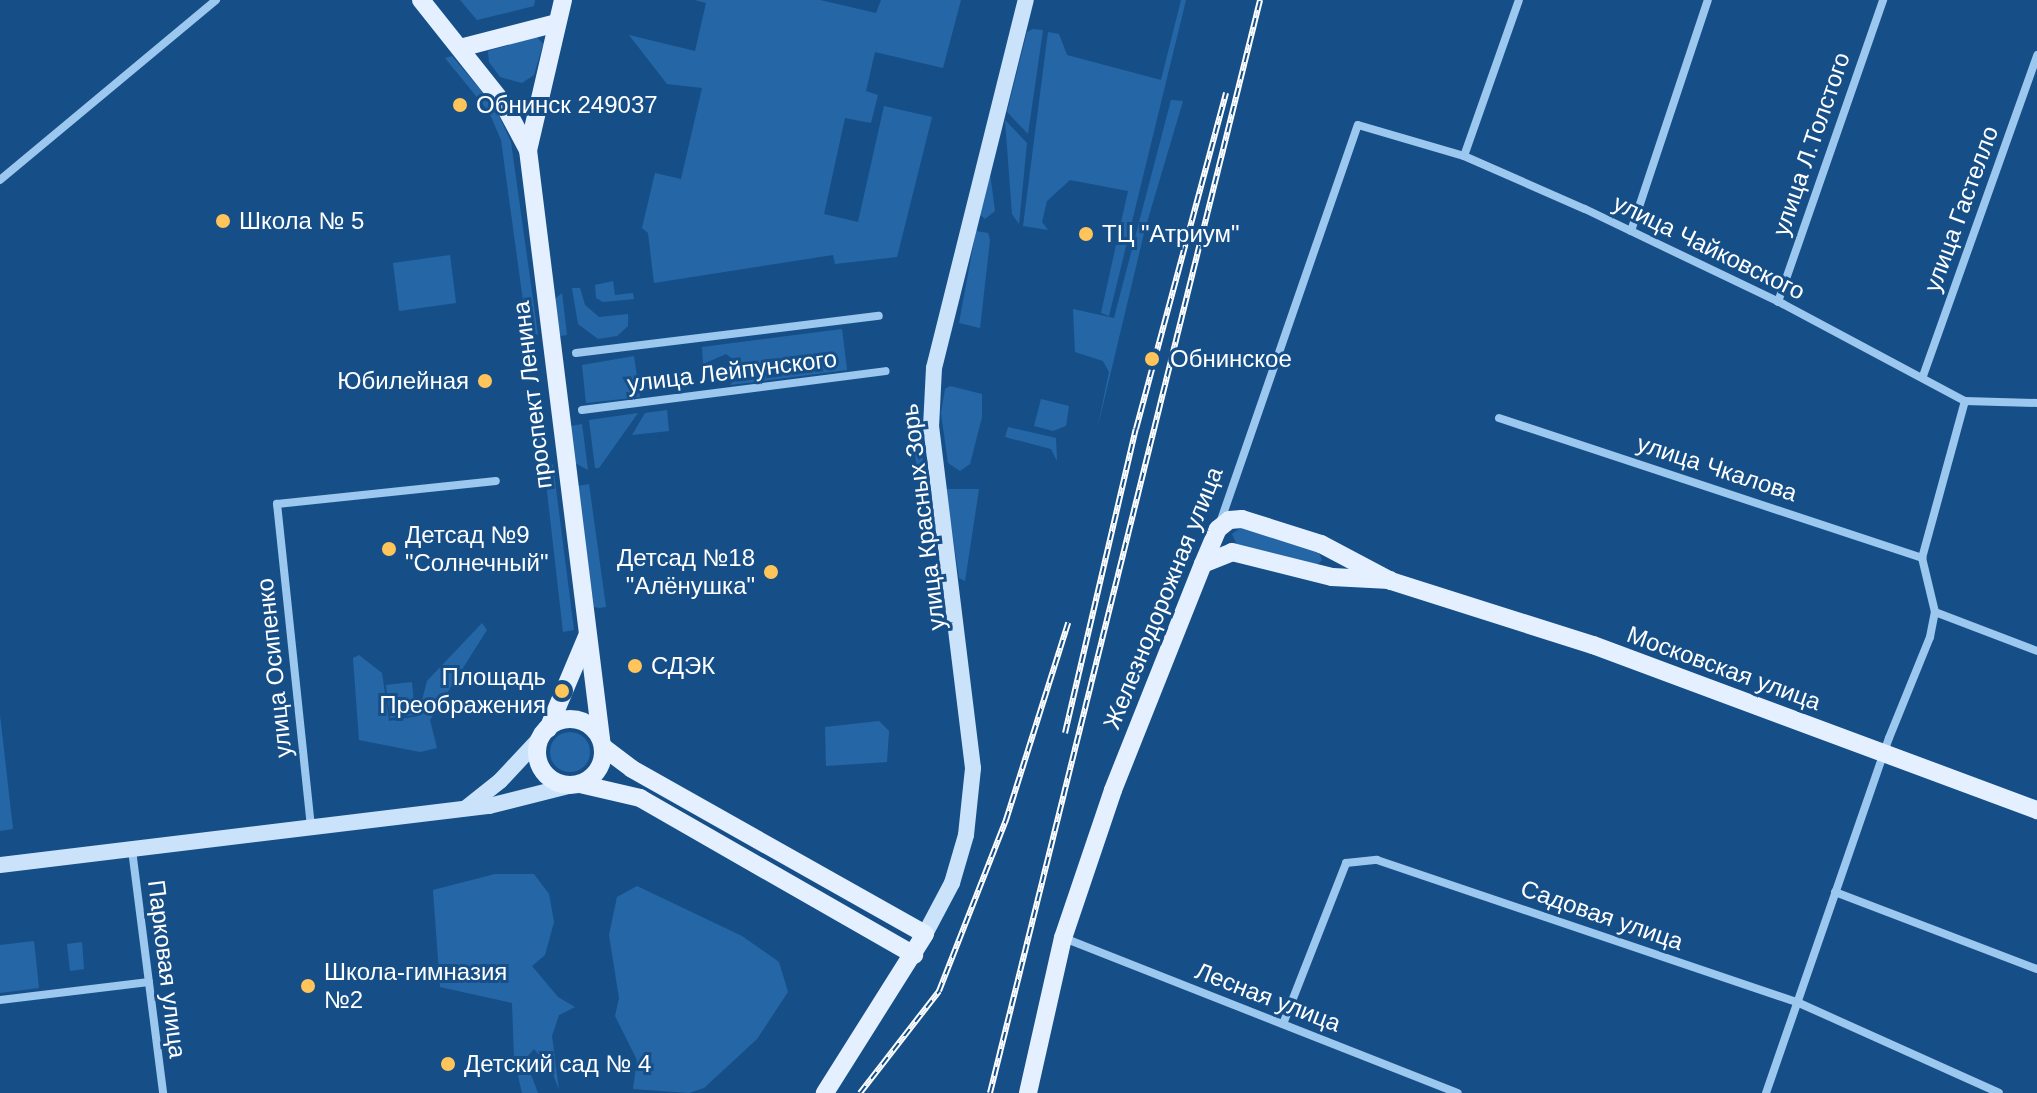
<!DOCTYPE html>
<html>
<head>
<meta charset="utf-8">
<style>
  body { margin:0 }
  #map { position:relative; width:2037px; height:1093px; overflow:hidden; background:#164f88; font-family:Helvetica,sans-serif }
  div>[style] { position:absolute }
  .green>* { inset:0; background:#2567a6 }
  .round { border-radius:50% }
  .street>* { height:8px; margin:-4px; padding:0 4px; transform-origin:4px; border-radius:4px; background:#9cc7ee }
  .secondary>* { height:16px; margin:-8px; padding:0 8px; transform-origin:8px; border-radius:8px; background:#cae2fa }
  .primary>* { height:18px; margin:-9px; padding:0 9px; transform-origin:9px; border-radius:9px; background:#e4f0ff }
  .primary>.ring { margin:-9px; padding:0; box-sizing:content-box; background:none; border:18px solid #e4f0ff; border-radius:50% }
  .rail>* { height:6px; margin-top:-3px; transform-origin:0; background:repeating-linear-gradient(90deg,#164f88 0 9px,#fff 0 18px); box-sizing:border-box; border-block:2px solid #fff }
  .dots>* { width:22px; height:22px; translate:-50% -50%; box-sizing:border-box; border:4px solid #164f88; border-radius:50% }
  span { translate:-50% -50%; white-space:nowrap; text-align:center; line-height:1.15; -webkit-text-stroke:6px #164f88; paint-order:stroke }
  .poi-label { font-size:24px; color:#fff }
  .left { translate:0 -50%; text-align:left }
  .right { translate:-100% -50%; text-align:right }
  .street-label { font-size:24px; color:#fff }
</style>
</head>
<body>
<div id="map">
  <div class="green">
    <div style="clip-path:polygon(460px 0,535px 0,534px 6px,477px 20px)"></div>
    <div style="clip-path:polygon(695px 0,820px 0,876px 13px,881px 0,961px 0,943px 68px,875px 52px,866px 91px,878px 95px,871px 123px,845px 118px,824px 214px,858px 222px,884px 106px,932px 117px,897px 257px,835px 264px,833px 255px,654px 283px,648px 233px,642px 228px,655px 173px,681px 179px,702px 88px,667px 84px,629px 35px,695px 51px,706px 3px)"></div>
    <div style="clip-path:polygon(1181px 0,1186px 0,1109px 316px,1101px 313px,1128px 191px,1070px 180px,1047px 201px,1042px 222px,1048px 230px,1023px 226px,1048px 32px,1059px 34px,1067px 55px,1161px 80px)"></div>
    <div style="clip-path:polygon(1033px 29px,1043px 30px,1028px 134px,1007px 112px,1027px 32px)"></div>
    <div style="clip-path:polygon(537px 37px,543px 44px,534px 75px,522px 83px,500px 77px,489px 62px,488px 51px)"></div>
    <div style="clip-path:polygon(452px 56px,495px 107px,511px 142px,538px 335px,527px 330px,501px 140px,489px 112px,445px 58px)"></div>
    <div style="clip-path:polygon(1171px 100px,1183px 101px,1145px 229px,1097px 430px,1109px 372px,1103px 361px,1075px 352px,1073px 309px,1114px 318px)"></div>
    <div style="clip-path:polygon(1005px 120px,1027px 143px,1019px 224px,1012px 214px)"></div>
    <div style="clip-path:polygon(990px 173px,995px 211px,985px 219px,979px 214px)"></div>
    <div style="clip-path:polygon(976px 231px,988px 233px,990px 240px,980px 328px,959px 323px)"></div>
    <div style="clip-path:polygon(450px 255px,456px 303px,399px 311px,393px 263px)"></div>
    <div style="clip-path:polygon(613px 281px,615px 295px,633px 293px,634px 299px,603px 302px,596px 298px,595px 285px)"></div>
    <div style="clip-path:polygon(572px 288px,580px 288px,585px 305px,599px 317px,628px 314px,628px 326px,617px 336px,598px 339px,578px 324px)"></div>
    <div style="clip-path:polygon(562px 293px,567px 335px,560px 336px,555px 299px)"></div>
    <div style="clip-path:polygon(842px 329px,847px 370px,730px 385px,743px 366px,726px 354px,703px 364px,702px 347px)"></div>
    <div style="clip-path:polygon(634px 356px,640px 397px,586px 403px,582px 365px)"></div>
    <div style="clip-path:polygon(950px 386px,982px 394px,982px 417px,970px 464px,960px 471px,948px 463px,941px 413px,945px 389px)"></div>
    <div style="clip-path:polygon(1041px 399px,1069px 406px,1066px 426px,1053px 431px,1034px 426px)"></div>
    <div style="clip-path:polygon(667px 410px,669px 431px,632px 435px,645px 413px)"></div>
    <div style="clip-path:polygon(638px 413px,599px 468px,595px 468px,589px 420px)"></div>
    <div style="clip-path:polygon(582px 424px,588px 470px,575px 463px,571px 426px)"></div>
    <div style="clip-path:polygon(1008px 427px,1056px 438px,1057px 461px,1051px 449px,1005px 437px)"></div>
    <div style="clip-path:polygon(912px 429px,920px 439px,933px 532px,925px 534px)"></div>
    <div style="clip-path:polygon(543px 456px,553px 465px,574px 630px,563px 632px)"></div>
    <div style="clip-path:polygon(589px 484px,606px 607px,599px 608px,594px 607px,578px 486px)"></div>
    <div style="clip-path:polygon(946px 489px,979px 489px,965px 581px,959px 578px)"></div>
    <div style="clip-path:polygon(1242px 527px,1318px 551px,1322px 560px,1317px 565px,1237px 545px,1232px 534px)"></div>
    <div style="clip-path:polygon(482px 623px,487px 630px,430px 720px,437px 748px,420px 752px,359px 740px,353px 658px,359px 655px,382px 673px,389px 721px,418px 716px,427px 681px)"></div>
    <div style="clip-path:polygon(412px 682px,415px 715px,390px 718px,386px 685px)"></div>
    <div style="clip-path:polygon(0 715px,13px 829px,0 831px)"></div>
    <div style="clip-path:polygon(879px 721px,889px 731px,887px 762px,826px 766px,825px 727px)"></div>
    <div class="round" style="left:550px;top:732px;width:40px;height:40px"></div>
    <div style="clip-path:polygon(495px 874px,534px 874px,549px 894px,554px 922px,545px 955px,532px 966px,558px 997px,575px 1007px,559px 1015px,552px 1036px,559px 1090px,551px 1069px,534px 1049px,525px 1059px,538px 1093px,522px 1093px,514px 1059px,512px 1003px,440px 987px,433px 890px)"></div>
    <div style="clip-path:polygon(637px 886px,742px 936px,779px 962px,788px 992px,757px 1039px,704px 1088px,689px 1093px,633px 1089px,637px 1060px,615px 1016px,619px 998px,609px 935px,617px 897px)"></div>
    <div style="clip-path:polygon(34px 941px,39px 988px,0 993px,0 945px)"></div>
    <div style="clip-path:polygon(82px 942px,84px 969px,70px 971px,67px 944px)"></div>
  </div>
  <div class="street">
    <div style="left:1464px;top:156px;width:165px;rotate:-70.6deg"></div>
    <div style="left:0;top:180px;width:281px;rotate:-39.8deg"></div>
    <div style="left:1631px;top:231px;width:243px;rotate:-71.6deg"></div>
    <div style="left:1778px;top:302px;width:320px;rotate:-70.8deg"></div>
    <div style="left:576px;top:353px;width:305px;rotate:-7deg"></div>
    <div style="left:1923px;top:376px;width:341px;rotate:-70.4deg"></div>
    <div style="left:582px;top:410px;width:306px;rotate:-7.3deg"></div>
    <div style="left:1499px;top:418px;width:446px;rotate:18.3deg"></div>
    <div style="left:1221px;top:520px;width:418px;rotate:-70.9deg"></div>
    <div style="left:1358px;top:125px;width:110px;rotate:16.3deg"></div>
    <div style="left:1464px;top:156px;width:132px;rotate:23.7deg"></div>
    <div style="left:1585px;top:209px;width:220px;rotate:25.6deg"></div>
    <div style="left:1783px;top:304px;width:206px;rotate:28.1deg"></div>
    <div style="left:1965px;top:401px;width:72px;rotate:1.6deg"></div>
    <div style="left:1935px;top:612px;width:109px;rotate:20.9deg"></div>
    <div style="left:311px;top:827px;width:325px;rotate:-96deg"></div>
    <div style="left:277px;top:504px;width:220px;rotate:-6deg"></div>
    <div style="left:132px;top:850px;width:245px;rotate:82.7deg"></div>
    <div style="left:1835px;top:892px;width:216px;rotate:20.9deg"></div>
    <div style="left:1064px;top:938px;width:423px;rotate:21.5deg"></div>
    <div style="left:0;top:1000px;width:150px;rotate:-6.9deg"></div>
    <div style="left:1283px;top:1024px;width:173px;rotate:-68.6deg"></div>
    <div style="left:1346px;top:863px;width:31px;rotate:-6deg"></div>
    <div style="left:1377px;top:860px;width:446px;rotate:18.7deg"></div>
    <div style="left:1799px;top:1003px;width:219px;rotate:24.2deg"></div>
    <div style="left:1766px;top:1093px;width:376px;rotate:-70.9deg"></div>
    <div style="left:1889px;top:738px;width:109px;rotate:-67.9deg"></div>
    <div style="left:1930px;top:637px;width:25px;rotate:-79deg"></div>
    <div style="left:1935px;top:612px;width:56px;rotate:-103.5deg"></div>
    <div style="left:1922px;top:558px;width:163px;rotate:-74.7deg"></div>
  </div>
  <div class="secondary">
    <div style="left:466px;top:808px;width:43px;rotate:-38.5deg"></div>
    <div style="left:500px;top:781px;width:63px;rotate:-46.9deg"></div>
    <div style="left:0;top:865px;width:493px;rotate:-6.9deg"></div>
    <div style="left:489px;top:806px;width:86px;rotate:-14.2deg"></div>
    <div style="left:925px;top:934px;width:58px;rotate:-62.1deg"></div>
    <div style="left:952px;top:883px;width:50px;rotate:-73.7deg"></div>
    <div style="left:966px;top:835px;width:67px;rotate:-84deg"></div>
    <div style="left:973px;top:768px;width:344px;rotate:-97deg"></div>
    <div style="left:931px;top:427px;width:59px;rotate:-87.1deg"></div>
    <div style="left:934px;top:368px;width:379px;rotate:-76deg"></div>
  </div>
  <div class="primary">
    <div style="left:421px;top:0;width:132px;rotate:51.5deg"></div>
    <div style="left:503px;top:103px;width:53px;rotate:62deg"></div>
    <div style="left:563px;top:0;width:154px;rotate:103.1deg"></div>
    <div style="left:528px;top:150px;width:594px;rotate:82.93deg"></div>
    <div style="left:460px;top:48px;width:100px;rotate:-14.5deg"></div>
    <div style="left:1203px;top:564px;width:31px;rotate:-22deg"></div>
    <div style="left:1232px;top:552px;width:103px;rotate:14deg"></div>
    <div style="left:1332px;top:577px;width:58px;rotate:3deg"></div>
    <div class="ring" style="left:537px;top:719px;width:48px;height:48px"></div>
    <div style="left:548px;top:729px;width:101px;rotate:-67.2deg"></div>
    <div style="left:603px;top:747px;width:36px;rotate:37deg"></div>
    <div style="left:632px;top:769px;width:336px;rotate:29.4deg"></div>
    <div style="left:925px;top:934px;width:188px;rotate:122.2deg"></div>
    <div style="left:580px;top:784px;width:62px;rotate:13.1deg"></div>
    <div style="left:640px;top:798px;width:316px;rotate:29.8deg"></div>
    <div style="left:1028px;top:1093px;width:159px;rotate:-77.3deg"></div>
    <div style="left:1063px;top:938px;width:156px;rotate:-71.3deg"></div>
    <div style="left:1113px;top:790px;width:243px;rotate:-68.3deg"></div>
    <div style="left:1203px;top:564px;width:38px;rotate:-67deg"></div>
    <div style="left:1218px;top:529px;width:14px;rotate:-39deg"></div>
    <div style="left:1229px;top:520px;width:13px;rotate:-4deg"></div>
    <div style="left:1242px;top:519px;width:83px;rotate:17.6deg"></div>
    <div style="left:1321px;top:544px;width:79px;rotate:27.9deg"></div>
    <div style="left:1391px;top:581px;width:212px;rotate:17.6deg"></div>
    <div style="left:1593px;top:645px;width:474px;rotate:20.4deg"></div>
  </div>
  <div class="rail">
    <div style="left:1065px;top:733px;width:312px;rotate:-76.9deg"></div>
    <div style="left:1136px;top:429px;width:348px;rotate:-75deg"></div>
    <div style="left:860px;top:1093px;width:129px;rotate:-52.2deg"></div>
    <div style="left:939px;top:991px;width:184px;rotate:-68.6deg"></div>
    <div style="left:1006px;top:820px;width:207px;rotate:-72.5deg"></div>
    <div style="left:990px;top:1093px;width:1126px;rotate:-76.12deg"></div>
  </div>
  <div class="dots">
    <div style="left:460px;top:105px;background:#ffc45a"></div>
    <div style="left:223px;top:221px;background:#ffc45a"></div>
    <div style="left:1086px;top:234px;background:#ffc45a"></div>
    <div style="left:1152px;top:359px;background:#ffc45a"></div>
    <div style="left:485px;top:381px;background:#ffc45a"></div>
    <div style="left:389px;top:549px;background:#ffc45a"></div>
    <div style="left:771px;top:572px;background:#ffc45a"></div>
    <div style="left:635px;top:666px;background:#ffc45a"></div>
    <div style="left:562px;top:691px;background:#ffc45a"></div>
    <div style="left:308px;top:986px;background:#ffc45a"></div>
    <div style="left:448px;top:1064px;background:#ffc45a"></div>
  </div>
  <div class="poi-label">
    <span class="left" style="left:476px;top:105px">Обнинск 249037</span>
    <span class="left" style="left:239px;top:221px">Школа № 5</span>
    <span class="left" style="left:1102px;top:234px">ТЦ "Атриум"</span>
    <span class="left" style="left:1170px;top:359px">Обнинское</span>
    <span class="right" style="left:469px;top:381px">Юбилейная</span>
    <span class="left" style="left:405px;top:549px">Детсад №9<br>"Солнечный"</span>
    <span class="right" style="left:755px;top:572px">Детсад №18<br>"Алёнушка"</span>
    <span class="left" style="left:651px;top:666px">СДЭК</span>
    <span class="right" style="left:546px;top:691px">Площадь<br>Преображения</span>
    <span class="left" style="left:324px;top:986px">Школа-гимназия<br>№2</span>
    <span class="left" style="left:464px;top:1064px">Детский сад № 4</span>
  </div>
  <div class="street-label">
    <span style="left:1811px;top:144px;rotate:-71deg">улица Л.Толстого</span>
    <span style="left:1961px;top:209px;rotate:-70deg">улица Гастелло</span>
    <span style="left:1709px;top:247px;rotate:26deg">улица Чайковского</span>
    <span style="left:732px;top:371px;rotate:-7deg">улица Лейпунского</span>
    <span style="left:532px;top:395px;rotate:-97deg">проспект Ленина</span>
    <span style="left:1717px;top:468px;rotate:18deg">улица Чкалова</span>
    <span style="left:923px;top:517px;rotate:-97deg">улица Красных Зорь</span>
    <span style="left:1163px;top:598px;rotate:-68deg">Железнодорожная улица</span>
    <span style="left:274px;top:668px;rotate:-96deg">улица Осипенко</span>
    <span style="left:1724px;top:668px;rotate:20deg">Московская улица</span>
    <span style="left:1602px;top:915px;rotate:19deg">Садовая улица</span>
    <span style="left:167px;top:969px;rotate:83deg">Парковая улица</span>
    <span style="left:1268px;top:997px;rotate:21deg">Лесная улица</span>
  </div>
</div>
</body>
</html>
